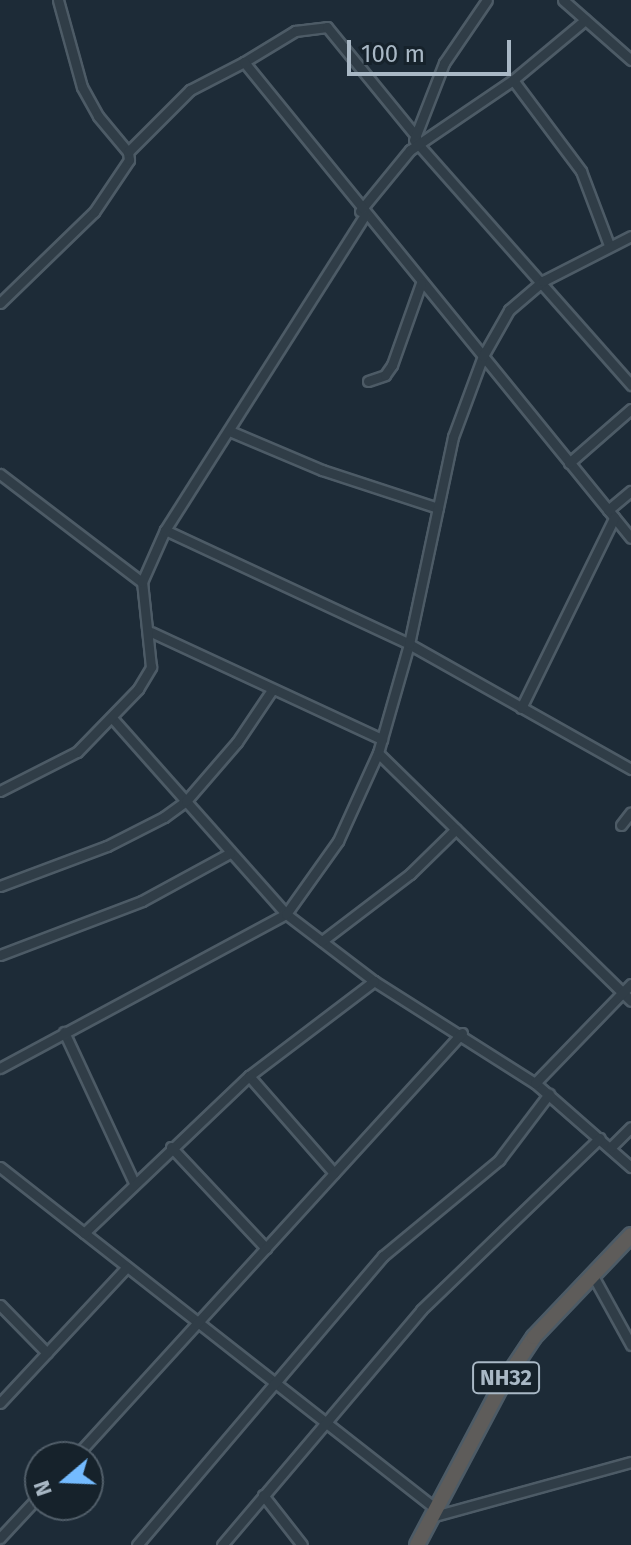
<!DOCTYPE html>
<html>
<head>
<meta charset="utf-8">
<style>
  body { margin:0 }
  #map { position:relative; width:631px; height:1545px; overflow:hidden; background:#1d2b37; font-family:"Fira Sans",sans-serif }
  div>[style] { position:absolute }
  .roads { filter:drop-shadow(2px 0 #4d5b66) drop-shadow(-2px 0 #4d5b66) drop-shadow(0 2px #4d5b66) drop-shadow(0 -2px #4d5b66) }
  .minor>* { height:9px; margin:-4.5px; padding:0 4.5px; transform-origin:4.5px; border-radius:4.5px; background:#303d47 }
  .trunk>* { height:14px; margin:-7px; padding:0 7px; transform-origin:7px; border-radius:7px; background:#5e5c5a }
  span { translate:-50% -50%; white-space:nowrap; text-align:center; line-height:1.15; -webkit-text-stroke:7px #16222b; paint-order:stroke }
  .shield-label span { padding:2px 6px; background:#16222b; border:2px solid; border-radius:6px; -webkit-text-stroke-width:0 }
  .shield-label { font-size:22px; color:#a9b8c5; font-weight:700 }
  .north { position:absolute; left:24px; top:1441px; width:80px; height:80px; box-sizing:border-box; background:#16222b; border:2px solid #515e69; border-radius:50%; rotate:251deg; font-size:22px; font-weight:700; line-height:32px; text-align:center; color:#a9b8c5 }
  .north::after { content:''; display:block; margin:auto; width:28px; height:36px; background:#74bbff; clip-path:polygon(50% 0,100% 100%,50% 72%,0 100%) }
  .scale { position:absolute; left:347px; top:40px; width:164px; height:36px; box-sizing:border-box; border:4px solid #a9b8c5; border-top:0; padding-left:10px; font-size:24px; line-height:28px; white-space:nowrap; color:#a9b8c5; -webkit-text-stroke:6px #16222b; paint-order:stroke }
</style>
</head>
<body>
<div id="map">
  <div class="roads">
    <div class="minor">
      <div style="left:58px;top:0;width:90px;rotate:74.6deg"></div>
      <div style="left:82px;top:87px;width:33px;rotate:61deg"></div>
      <div style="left:98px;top:116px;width:47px;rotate:50.2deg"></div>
      <div style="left:563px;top:0;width:91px;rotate:41.4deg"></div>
      <div style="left:244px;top:62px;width:60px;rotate:-31.3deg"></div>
      <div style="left:295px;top:31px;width:32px;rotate:-7deg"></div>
      <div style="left:327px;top:27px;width:141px;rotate:50.8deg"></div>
      <div style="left:513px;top:80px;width:114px;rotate:53.2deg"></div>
      <div style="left:581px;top:171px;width:79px;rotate:69.3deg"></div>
      <div style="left:414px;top:140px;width:83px;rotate:-68.7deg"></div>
      <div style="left:444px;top:63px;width:76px;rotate:-55.7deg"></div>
      <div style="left:418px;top:144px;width:322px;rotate:48.5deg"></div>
      <div style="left:360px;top:211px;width:79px;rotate:-50.7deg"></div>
      <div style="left:410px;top:150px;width:125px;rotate:-34.2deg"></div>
      <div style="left:513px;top:80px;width:94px;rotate:-39.8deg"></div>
      <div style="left:0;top:303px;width:131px;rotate:-44.1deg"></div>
      <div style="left:94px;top:212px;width:63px;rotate:-56.1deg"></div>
      <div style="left:129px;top:160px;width:8px;rotate:-97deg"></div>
      <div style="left:128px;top:152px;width:88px;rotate:-45deg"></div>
      <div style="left:190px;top:90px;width:61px;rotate:-27.4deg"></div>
      <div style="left:244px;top:62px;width:613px;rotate:50.89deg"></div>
      <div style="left:368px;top:381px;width:18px;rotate:-19deg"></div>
      <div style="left:385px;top:375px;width:12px;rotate:-55deg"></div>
      <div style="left:392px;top:365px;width:87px;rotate:-70.5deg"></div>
      <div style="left:232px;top:432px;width:98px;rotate:22.9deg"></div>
      <div style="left:322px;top:470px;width:122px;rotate:18.1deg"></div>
      <div style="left:569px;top:463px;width:82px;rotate:-41.1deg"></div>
      <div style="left:0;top:474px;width:178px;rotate:37.3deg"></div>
      <div style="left:608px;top:510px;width:30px;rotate:-40deg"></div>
      <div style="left:165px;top:530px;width:269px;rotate:25deg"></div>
      <div style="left:409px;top:644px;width:255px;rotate:29.4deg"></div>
      <div style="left:151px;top:632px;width:255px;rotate:24.9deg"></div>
      <div style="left:521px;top:708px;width:212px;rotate:-63.9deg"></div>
      <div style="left:113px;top:719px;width:261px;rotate:48.4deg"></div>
      <div style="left:286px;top:914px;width:111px;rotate:37.3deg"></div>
      <div style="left:374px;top:981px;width:191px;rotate:32.4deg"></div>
      <div style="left:535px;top:1083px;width:128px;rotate:41.2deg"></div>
      <div style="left:378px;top:753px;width:354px;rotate:44.4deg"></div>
      <div style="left:0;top:791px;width:86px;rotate:-26.9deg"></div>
      <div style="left:77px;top:752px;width:88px;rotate:-45.9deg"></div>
      <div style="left:138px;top:689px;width:26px;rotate:-59deg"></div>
      <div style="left:151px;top:667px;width:85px;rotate:-96deg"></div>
      <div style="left:142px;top:582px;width:57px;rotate:-66.1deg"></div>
      <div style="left:165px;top:530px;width:372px;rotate:-57.6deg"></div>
      <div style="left:621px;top:825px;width:16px;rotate:-52deg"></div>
      <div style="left:0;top:886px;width:114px;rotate:-20.5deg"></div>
      <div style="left:107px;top:846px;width:64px;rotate:-27deg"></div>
      <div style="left:164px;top:817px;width:27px;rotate:-36deg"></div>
      <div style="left:186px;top:801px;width:78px;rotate:-49.2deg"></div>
      <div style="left:237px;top:742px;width:63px;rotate:-56.1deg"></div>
      <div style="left:322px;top:941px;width:111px;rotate:-37.3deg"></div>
      <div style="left:410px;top:874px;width:64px;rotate:-44.4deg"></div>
      <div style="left:0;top:955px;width:152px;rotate:-20.8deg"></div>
      <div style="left:142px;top:901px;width:100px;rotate:-28.6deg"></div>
      <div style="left:64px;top:1032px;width:166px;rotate:65.1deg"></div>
      <div style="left:0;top:1068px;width:325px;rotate:-28.3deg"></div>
      <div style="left:286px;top:914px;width:90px;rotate:-54.5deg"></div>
      <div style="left:338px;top:841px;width:97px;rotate:-65.6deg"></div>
      <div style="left:378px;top:753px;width:113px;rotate:-74.1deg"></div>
      <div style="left:409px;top:644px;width:212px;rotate:-78deg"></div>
      <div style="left:453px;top:437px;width:86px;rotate:-69.7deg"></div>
      <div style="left:483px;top:356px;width:53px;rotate:-60.5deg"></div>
      <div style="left:509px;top:310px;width:45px;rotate:-40.5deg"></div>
      <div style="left:543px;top:281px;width:99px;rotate:-27.1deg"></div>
      <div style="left:249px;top:1076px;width:129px;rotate:48.8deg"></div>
      <div style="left:535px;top:1083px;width:138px;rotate:-45.9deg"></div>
      <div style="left:171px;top:1147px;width:139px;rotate:46.8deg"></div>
      <div style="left:611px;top:1147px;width:28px;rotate:-45deg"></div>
      <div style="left:0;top:1167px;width:554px;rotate:38.11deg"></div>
      <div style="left:84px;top:1233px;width:228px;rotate:-43.6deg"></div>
      <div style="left:249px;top:1076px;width:157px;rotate:-37.2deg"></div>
      <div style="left:592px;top:1274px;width:81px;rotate:61.2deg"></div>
      <div style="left:0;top:1305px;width:67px;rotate:45.6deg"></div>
      <div style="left:0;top:1403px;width:186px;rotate:-47deg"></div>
      <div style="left:75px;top:1457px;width:574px;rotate:-47.61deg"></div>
      <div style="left:263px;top:1495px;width:63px;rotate:52deg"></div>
      <div style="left:431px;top:1517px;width:207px;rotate:-15.4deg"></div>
      <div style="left:0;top:1538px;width:59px;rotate:-47.1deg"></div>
      <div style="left:137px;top:1545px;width:380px;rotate:-49.6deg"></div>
      <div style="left:383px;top:1256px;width:151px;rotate:-39.6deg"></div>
      <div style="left:499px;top:1160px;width:83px;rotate:-52.9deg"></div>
      <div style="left:222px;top:1545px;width:308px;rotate:-49.7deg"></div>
      <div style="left:421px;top:1310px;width:248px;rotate:-43.9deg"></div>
    </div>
    <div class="trunk">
      <div style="left:417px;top:1545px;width:178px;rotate:-62.1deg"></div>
      <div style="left:500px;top:1388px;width:61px;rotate:-56.3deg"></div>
      <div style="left:534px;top:1337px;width:141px;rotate:-46.4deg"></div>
    </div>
  </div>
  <div class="shield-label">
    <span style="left:506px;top:1378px">NH32</span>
  </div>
  <div class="north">N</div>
  <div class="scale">100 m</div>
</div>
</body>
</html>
